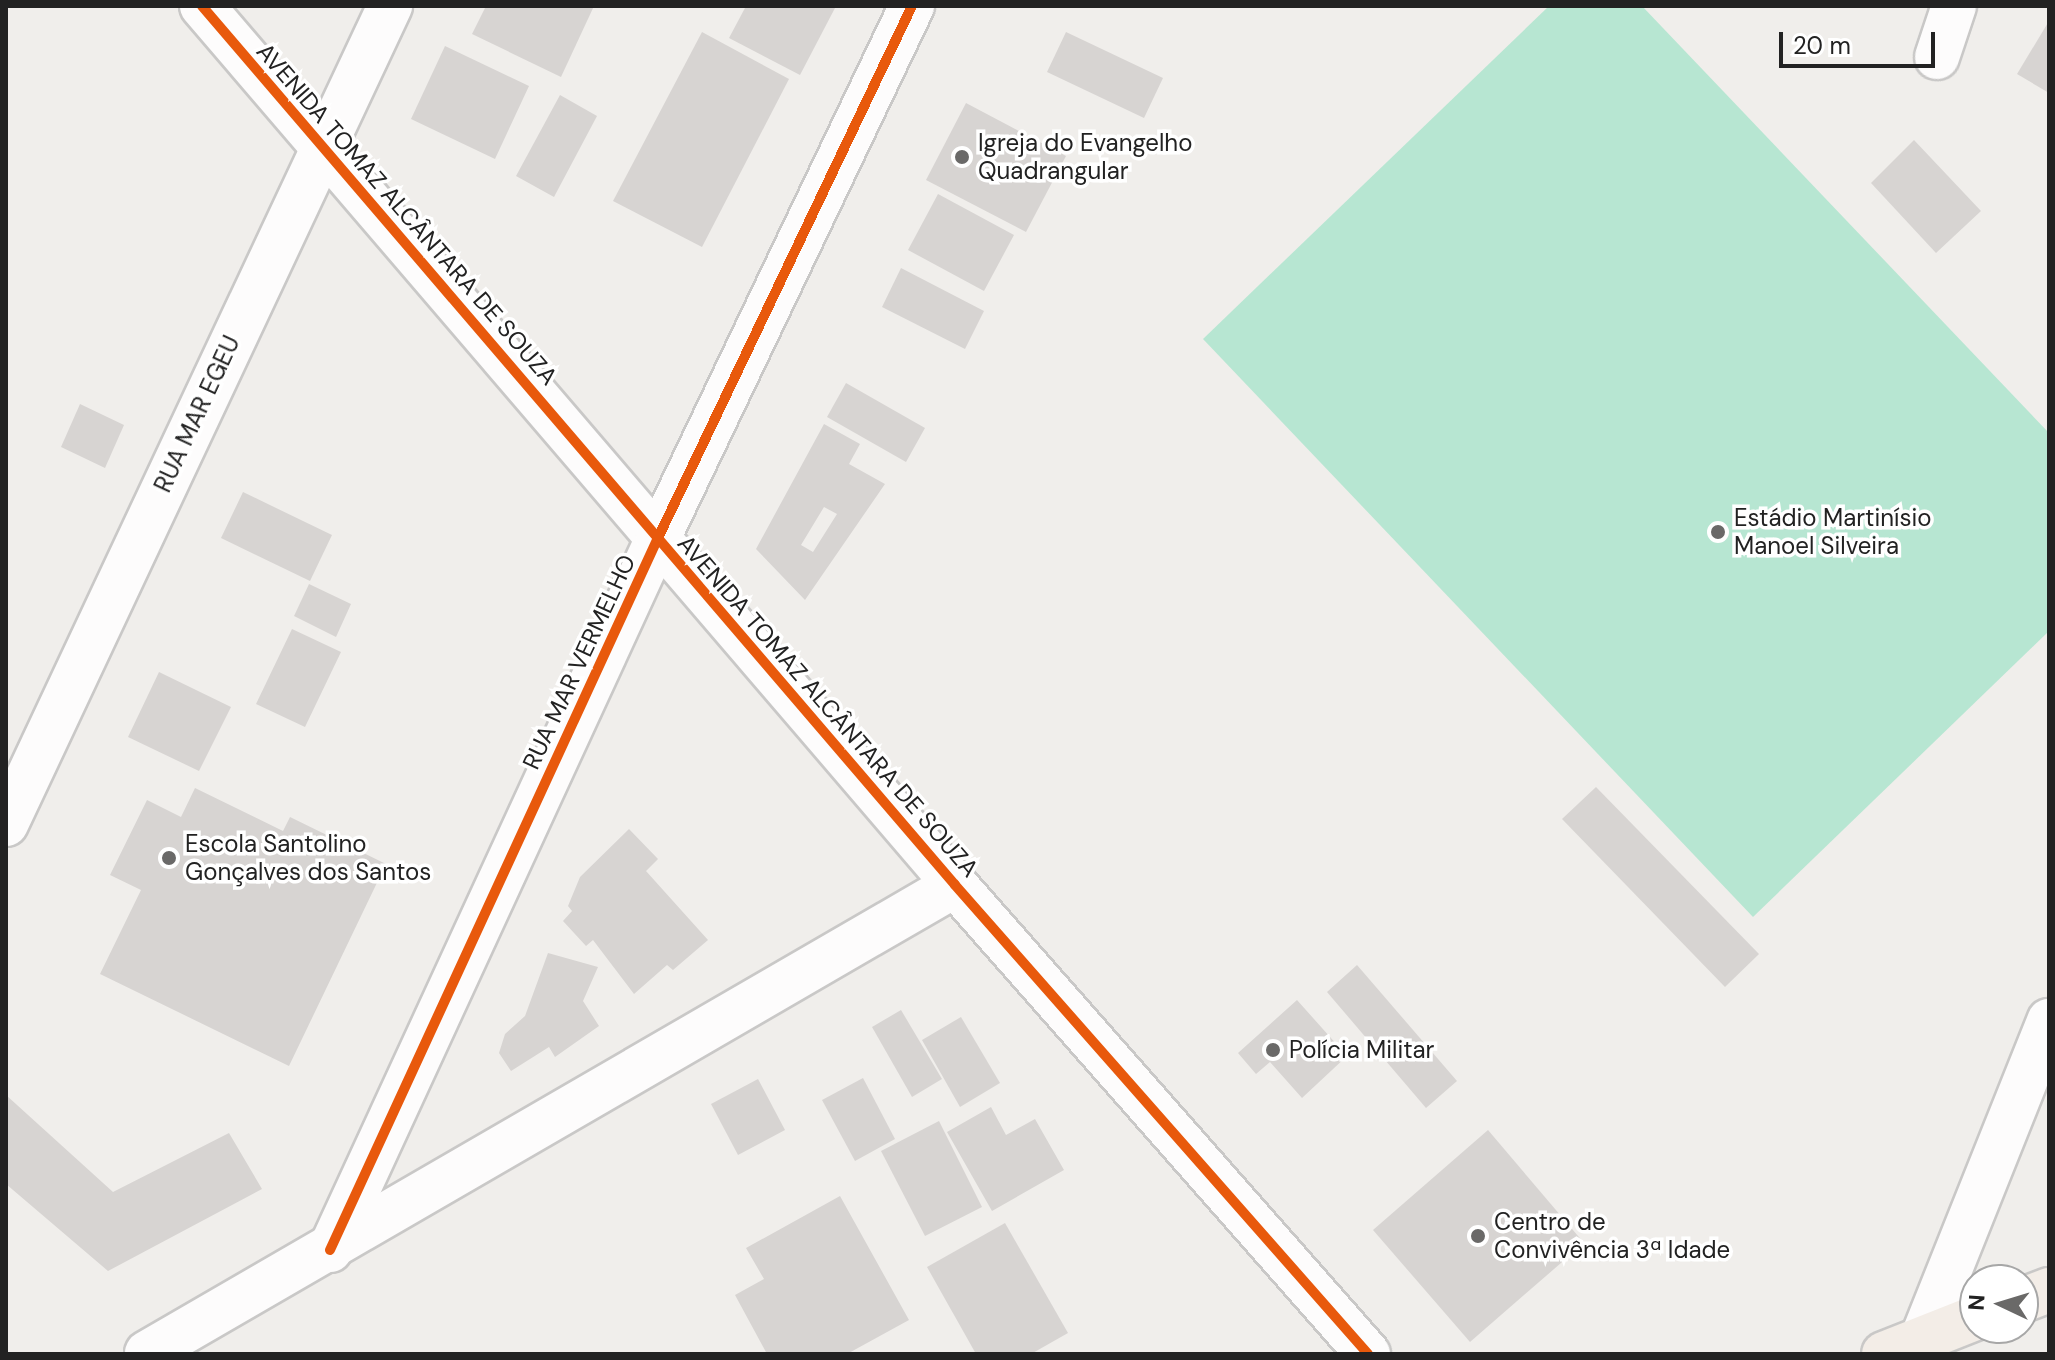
<!DOCTYPE html>
<html>
<head>
<meta charset="utf-8">
<style>
  body { margin:0 }
  #map { position:relative; width:2055px; height:1360px; overflow:hidden; background:#f0eeeb; font-family:"DM Sans",sans-serif }
  div>[style] { position:absolute }
  .pitch>* { inset:0; background:#b7e6d2 }
  .building>* { inset:0; background:#d7d4d2 }
  .roads { filter:drop-shadow(2px 0 #c9c8c7) drop-shadow(-2px 0 #c9c8c7) drop-shadow(0 2px #c9c8c7) drop-shadow(0 -2px #c9c8c7) }
  .minor>* { height:44px; margin:-22px; padding:0 22px; transform-origin:22px; border-radius:22px; background:#fdfcfc }
  .major>* { height:44px; margin:-22px; padding:0 22px; transform-origin:22px; border-radius:22px; background:#f3ede7 }
  .cycleway>* { height:10px; margin:-5px; padding:0 5px; transform-origin:5px; border-radius:5px; background:#e8590c }
  .dots>* { width:22px; height:22px; translate:-50% -50%; box-sizing:border-box; border:4px solid #fff; border-radius:50% }
  span { translate:-50% -50%; white-space:nowrap; text-align:center; line-height:1.15; -webkit-text-stroke:7px #fff; paint-order:stroke }
  .poi-label { font-size:24px; color:#222 }
  .left { translate:0 -50%; text-align:left }
  .street-label { font-size:24px; color:#222 }
  .frame { position:absolute; inset:0; border:8px solid #222; pointer-events:none }
  .north { position:absolute; left:1959px; top:1264px; width:80px; height:80px; box-sizing:border-box; background:#fff; border:2px solid #a7a7a7; border-radius:50%; rotate:274deg; font-size:22px; font-weight:700; line-height:32px; text-align:center; color:#222 }
  .north::after { content:''; display:block; margin:auto; width:28px; height:36px; background:#6a6968; clip-path:polygon(50% 0,100% 100%,50% 72%,0 100%) }
  .scale { position:absolute; left:1779px; top:32px; width:156px; height:36px; box-sizing:border-box; border:4px solid #222; border-top:0; padding-left:10px; font-size:24px; line-height:28px; white-space:nowrap; color:#222; -webkit-text-stroke:6px #fff; paint-order:stroke }
</style>
</head>
<body>
<div id="map">
  <div class="pitch">
    <div style="clip-path:polygon(1549px 6px,1642px 6px,2049px 433px,2049px 631px,1753px 917px,1203px 339px)"></div>
  </div>
  <div class="building">
    <div style="clip-path:polygon(486px 6px,594px 6px,561px 77px,472px 34px)"></div>
    <div style="clip-path:polygon(746px 6px,832px 6px,835px 8px,800px 75px,729px 38px)"></div>
    <div style="clip-path:polygon(2049px 21px,2049px 93px,2017px 74px)"></div>
    <div style="clip-path:polygon(702px 32px,789px 79px,702px 247px,613px 201px)"></div>
    <div style="clip-path:polygon(1066px 32px,1163px 78px,1144px 118px,1047px 72px)"></div>
    <div style="clip-path:polygon(445px 46px,529px 86px,495px 159px,411px 119px)"></div>
    <div style="clip-path:polygon(560px 95px,597px 116px,554px 197px,516px 176px)"></div>
    <div style="clip-path:polygon(966px 103px,1066px 156px,1026px 232px,926px 180px)"></div>
    <div style="clip-path:polygon(1914px 140px,1981px 211px,1936px 253px,1871px 183px)"></div>
    <div style="clip-path:polygon(938px 194px,1014px 235px,984px 291px,908px 250px)"></div>
    <div style="clip-path:polygon(901px 268px,984px 311px,965px 349px,882px 307px)"></div>
    <div style="clip-path:polygon(846px 383px,925px 428px,906px 462px,827px 417px)"></div>
    <div style="clip-path:polygon(80px 404px,124px 425px,105px 468px,61px 447px)"></div>
    <div style="clip-path:polygon(evenodd,824px 424px,860px 444px,849px 464px,885px 484px,805px 600px,756px 549px,824px 424px,824px 507px,837px 514px,813px 552px,801px 545px,824px 507px)"></div>
    <div style="clip-path:polygon(243px 492px,332px 535px,310px 581px,221px 538px)"></div>
    <div style="clip-path:polygon(309px 584px,351px 604px,336px 637px,294px 616px)"></div>
    <div style="clip-path:polygon(292px 629px,341px 652px,305px 727px,256px 704px)"></div>
    <div style="clip-path:polygon(159px 672px,231px 707px,199px 771px,128px 737px)"></div>
    <div style="clip-path:polygon(1596px 787px,1759px 954px,1725px 987px,1562px 819px)"></div>
    <div style="clip-path:polygon(195px 788px,283px 831px,290px 817px,386px 864px,289px 1066px,100px 974px,141px 890px,110px 875px,147px 800px,181px 817px)"></div>
    <div style="clip-path:polygon(629px 829px,658px 859px,646px 871px,708px 940px,673px 970px,667px 965px,634px 994px,593px 940px,586px 946px,563px 921px,572px 911px,568px 906px,580px 877px)"></div>
    <div style="clip-path:polygon(548px 953px,598px 967px,583px 1001px,599px 1026px,555px 1057px,549px 1047px,511px 1071px,499px 1053px,505px 1034px,525px 1016px)"></div>
    <div style="clip-path:polygon(1357px 965px,1457px 1081px,1426px 1108px,1327px 992px)"></div>
    <div style="clip-path:polygon(1297px 1000px,1347px 1056px,1302px 1098px,1270px 1062px,1256px 1074px,1238px 1053px)"></div>
    <div style="clip-path:polygon(901px 1010px,942px 1079px,912px 1097px,872px 1027px)"></div>
    <div style="clip-path:polygon(961px 1017px,1000px 1083px,960px 1107px,922px 1040px)"></div>
    <div style="clip-path:polygon(863px 1078px,895px 1139px,855px 1161px,822px 1100px)"></div>
    <div style="clip-path:polygon(758px 1079px,785px 1130px,738px 1155px,711px 1104px)"></div>
    <div style="clip-path:polygon(6px 1095px,113px 1192px,229px 1133px,262px 1189px,108px 1271px,6px 1184px)"></div>
    <div style="clip-path:polygon(991px 1107px,1006px 1135px,1035px 1119px,1064px 1170px,992px 1211px,947px 1132px)"></div>
    <div style="clip-path:polygon(939px 1121px,982px 1207px,925px 1236px,881px 1151px)"></div>
    <div style="clip-path:polygon(1488px 1130px,1584px 1243px,1470px 1342px,1373px 1230px)"></div>
    <div style="clip-path:polygon(840px 1196px,909px 1320px,847px 1354px,767px 1354px,735px 1295px,764px 1279px,746px 1248px)"></div>
    <div style="clip-path:polygon(1005px 1223px,1068px 1333px,1031px 1354px,976px 1354px,927px 1267px)"></div>
  </div>
  <div class="roads">
    <div class="minor">
      <div style="left:202px;top:6px;width:1157px;rotate:49.41deg"></div>
      <div style="left:955px;top:885px;width:625px;rotate:48.63deg"></div>
      <div style="left:1937px;top:57px;width:54px;rotate:-71.6deg"></div>
      <div style="left:6px;top:824px;width:904px;rotate:-64.85deg"></div>
      <div style="left:330px;top:1250px;width:784px;rotate:-65.27deg"></div>
      <div style="left:658px;top:538px;width:590px;rotate:-64.48deg"></div>
      <div style="left:147px;top:1353px;width:934px;rotate:-30.08deg"></div>
      <div style="left:1916px;top:1354px;width:359px;rotate:-68.2deg"></div>
    </div>
    <div class="major">
      <div style="left:2023px;top:1300px;width:28px;rotate:-21deg"></div>
      <div style="left:1884px;top:1354px;width:98px;rotate:-21.6deg"></div>
    </div>
  </div>
  <div class="cycleway">
    <div style="left:202px;top:6px;width:1157px;rotate:49.41deg"></div>
    <div style="left:955px;top:885px;width:625px;rotate:48.63deg"></div>
    <div style="left:330px;top:1250px;width:784px;rotate:-65.27deg"></div>
    <div style="left:658px;top:538px;width:590px;rotate:-64.48deg"></div>
  </div>
  <div class="dots">
    <div style="left:962px;top:157px;background:#6a6968"></div>
    <div style="left:1718px;top:532px;background:#6a6968"></div>
    <div style="left:169px;top:858px;background:#6a6968"></div>
    <div style="left:1273px;top:1050px;background:#6a6968"></div>
    <div style="left:1478px;top:1236px;background:#6a6968"></div>
  </div>
  <div class="poi-label">
    <span class="left" style="left:978px;top:157px">Igreja do Evangelho<br>Quadrangular</span>
    <span class="left" style="left:1734px;top:532px">Estádio Martinísio<br>Manoel Silveira</span>
    <span class="left" style="left:185px;top:858px">Escola Santolino<br>Gonçalves dos Santos</span>
    <span class="left" style="left:1289px;top:1050px">Polícia Militar</span>
    <span class="left" style="left:1494px;top:1236px">Centro de<br>Convivência 3ª Idade</span>
  </div>
  <div class="street-label">
    <span style="left:407px;top:214px;rotate:49deg">AVENIDA TOMAZ ALCÂNTARA DE SOUZA</span>
    <span style="left:197px;top:414px;rotate:-65deg">RUA MAR EGEU</span>
    <span style="left:579px;top:662px;rotate:-65deg">RUA MAR VERMELHO</span>
    <span style="left:828px;top:706px;rotate:49deg">AVENIDA TOMAZ ALCÂNTARA DE SOUZA</span>
  </div>
  <div class="frame"></div>
  <div class="north">N</div>
  <div class="scale">20 m</div>
</div>
</body>
</html>
